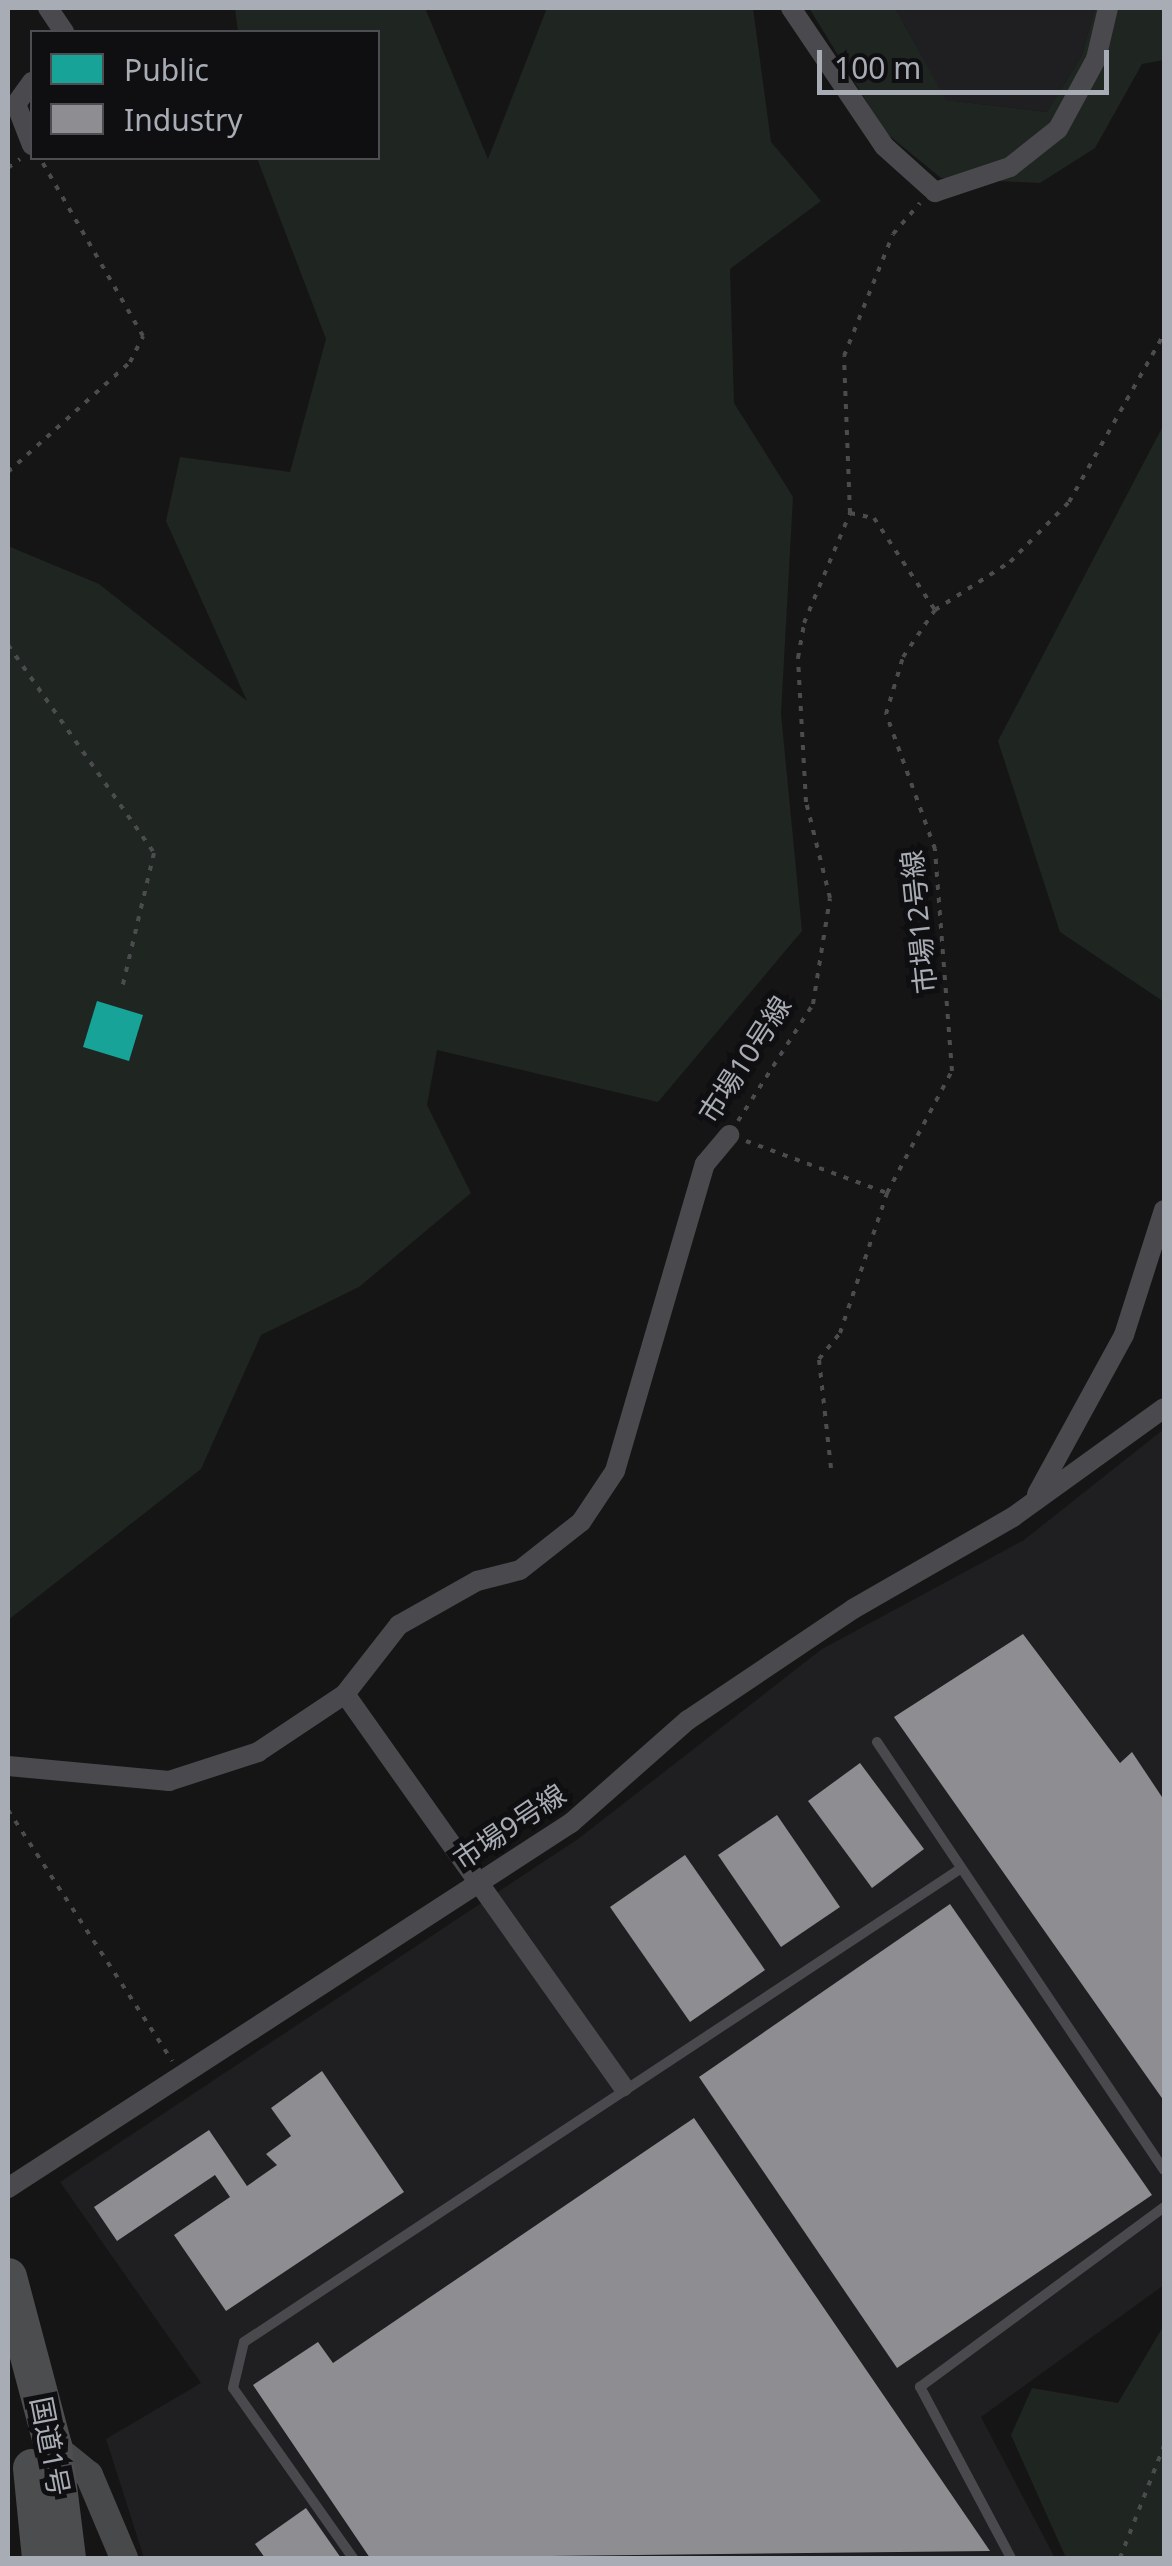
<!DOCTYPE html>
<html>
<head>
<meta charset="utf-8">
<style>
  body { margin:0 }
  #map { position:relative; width:1172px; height:2566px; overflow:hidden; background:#151515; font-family:"Noto Sans","Noto Sans JP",sans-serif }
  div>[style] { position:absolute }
  .built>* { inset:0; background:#1f1f21 }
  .green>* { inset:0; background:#1f2520 }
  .public>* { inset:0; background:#17a398 }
  .industry>* { inset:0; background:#8d8d92 }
  .path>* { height:4px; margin-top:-2px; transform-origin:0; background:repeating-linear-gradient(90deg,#4b4c4e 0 5px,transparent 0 13px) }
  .lane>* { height:10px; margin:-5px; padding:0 5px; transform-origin:5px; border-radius:5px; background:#4a4a4e }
  .street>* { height:20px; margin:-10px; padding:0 10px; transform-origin:10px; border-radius:10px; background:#4a4a4e }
  .secondary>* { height:28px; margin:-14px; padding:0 14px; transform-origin:14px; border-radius:14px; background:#48494b }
  .highway>* { height:38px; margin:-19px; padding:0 19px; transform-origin:19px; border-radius:19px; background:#4c4d4f }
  span { translate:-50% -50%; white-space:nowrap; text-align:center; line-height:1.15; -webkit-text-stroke:10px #0f0f11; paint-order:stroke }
  .street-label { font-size:28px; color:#a8acb4 }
  .frame { position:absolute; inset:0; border:10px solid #a8acb4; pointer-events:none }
  .legend { position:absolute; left:30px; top:30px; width:350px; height:130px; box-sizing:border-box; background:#0f0f11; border:2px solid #4c4e52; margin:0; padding:12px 18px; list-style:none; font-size:30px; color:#a8acb4 }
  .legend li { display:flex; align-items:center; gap:20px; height:50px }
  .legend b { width:50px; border:2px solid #4c4e52 }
  .scale { position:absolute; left:817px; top:50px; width:292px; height:45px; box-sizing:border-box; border:5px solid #a8acb4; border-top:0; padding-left:12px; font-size:30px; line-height:35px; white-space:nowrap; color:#a8acb4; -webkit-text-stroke:8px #0f0f11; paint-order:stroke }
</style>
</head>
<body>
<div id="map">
  <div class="built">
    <div style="clip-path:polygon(895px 8px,1095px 8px,1082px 55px,1047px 112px,945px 100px)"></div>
    <div style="clip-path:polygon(1164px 1429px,1164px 2285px,981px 2417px,1055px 2558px,144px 2558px,106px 2439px,201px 2383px,60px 2182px,578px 1839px,822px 1649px,1024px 1540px)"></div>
  </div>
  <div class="green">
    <div style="clip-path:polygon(235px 8px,425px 8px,488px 159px,547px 8px,753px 8px,771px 142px,821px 201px,730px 269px,734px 403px,793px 497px,781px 714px,802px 931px,658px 1102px,437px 1050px,427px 1105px,471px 1193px,359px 1287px,261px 1335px,201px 1469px,8px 1620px,8px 546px,99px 584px,247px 701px,166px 521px,180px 457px,290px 472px,326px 339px,257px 158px,378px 158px,378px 32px,238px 32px)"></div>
    <div style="clip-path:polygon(809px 8px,895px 8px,946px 100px,1047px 112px,1082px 55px,1095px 8px,1164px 8px,1164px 60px,1142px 64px,1095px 148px,1040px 183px,941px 178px,886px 133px)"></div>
    <div style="clip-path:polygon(1164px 424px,1164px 1002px,1060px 932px,998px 741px)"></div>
    <div style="clip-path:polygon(1164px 2325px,1164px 2558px,1066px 2558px,1011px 2435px,1032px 2388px,1118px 2403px)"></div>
  </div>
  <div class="public">
    <div style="clip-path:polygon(97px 1001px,143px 1015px,129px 1061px,83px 1047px)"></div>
  </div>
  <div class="industry">
    <div style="clip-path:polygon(1023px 1634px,1120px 1763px,1132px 1752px,1164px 1800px,1164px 2101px,894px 1717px)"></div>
    <div style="clip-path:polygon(860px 1763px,924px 1849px,872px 1888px,808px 1801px)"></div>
    <div style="clip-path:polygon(777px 1815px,840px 1907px,781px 1947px,718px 1855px)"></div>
    <div style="clip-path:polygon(685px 1855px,765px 1970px,690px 2022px,610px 1907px)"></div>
    <div style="clip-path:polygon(950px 1904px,1152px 2195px,897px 2368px,699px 2077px)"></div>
    <div style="clip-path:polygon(322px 2071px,404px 2192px,226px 2311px,174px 2235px,230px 2197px,215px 2175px,117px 2241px,94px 2207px,209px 2130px,247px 2186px,277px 2165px,266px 2154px,291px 2136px,271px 2108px)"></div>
    <div style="clip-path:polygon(694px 2118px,990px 2551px,370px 2558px,253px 2385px,318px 2342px,333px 2363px)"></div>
    <div style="clip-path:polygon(306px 2508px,341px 2558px,265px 2558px,255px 2544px)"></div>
  </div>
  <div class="path">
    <div style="left:8px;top:168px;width:15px;rotate:-37deg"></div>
    <div style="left:8px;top:472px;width:164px;rotate:-42deg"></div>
    <div style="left:130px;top:362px;width:29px;rotate:-63deg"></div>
    <div style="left:143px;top:336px;width:201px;rotate:-120.1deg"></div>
    <div style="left:850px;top:513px;width:25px;rotate:12deg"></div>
    <div style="left:874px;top:518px;width:110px;rotate:56.5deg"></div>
    <div style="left:8px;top:645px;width:254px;rotate:54.9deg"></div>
    <div style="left:154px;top:853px;width:139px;rotate:103.3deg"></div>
    <div style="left:738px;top:1121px;width:139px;rotate:-57.3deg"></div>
    <div style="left:813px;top:1004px;width:107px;rotate:-80.9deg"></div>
    <div style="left:830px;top:898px;width:99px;rotate:-104deg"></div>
    <div style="left:806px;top:802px;width:144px;rotate:-93.2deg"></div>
    <div style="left:798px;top:658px;width:36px;rotate:-80deg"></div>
    <div style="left:804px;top:623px;width:119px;rotate:-67.3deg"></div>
    <div style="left:850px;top:513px;width:157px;rotate:-92.2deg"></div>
    <div style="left:844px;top:356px;width:131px;rotate:-68.1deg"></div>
    <div style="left:893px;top:234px;width:41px;rotate:-48.9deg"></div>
    <div style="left:746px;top:1141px;width:150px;rotate:20.2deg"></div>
    <div style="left:831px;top:1468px;width:110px;rotate:-96.3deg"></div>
    <div style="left:819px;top:1359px;width:33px;rotate:-51deg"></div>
    <div style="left:840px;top:1333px;width:148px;rotate:-71.4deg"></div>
    <div style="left:887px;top:1193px;width:138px;rotate:-62deg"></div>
    <div style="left:952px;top:1071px;width:223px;rotate:-94.4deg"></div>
    <div style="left:935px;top:849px;width:144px;rotate:-109.9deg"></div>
    <div style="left:886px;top:714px;width:59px;rotate:-73.4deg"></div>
    <div style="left:903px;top:657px;width:57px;rotate:-55.8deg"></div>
    <div style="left:935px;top:610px;width:89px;rotate:-32.6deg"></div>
    <div style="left:1010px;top:562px;width:84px;rotate:-45.5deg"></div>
    <div style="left:1069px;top:502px;width:193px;rotate:-60.5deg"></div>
    <div style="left:8px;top:1810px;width:300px;rotate:56.8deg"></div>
    <div style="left:1120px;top:2558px;width:120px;rotate:-68.6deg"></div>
  </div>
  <div class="lane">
    <div style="left:877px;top:1742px;width:515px;rotate:56.16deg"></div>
    <div style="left:353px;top:2558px;width:208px;rotate:-125.2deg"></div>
    <div style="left:233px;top:2388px;width:47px;rotate:-76.6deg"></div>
    <div style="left:244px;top:2342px;width:858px;rotate:-33.45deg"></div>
    <div style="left:1011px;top:2558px;width:194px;rotate:-118deg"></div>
    <div style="left:920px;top:2387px;width:303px;rotate:-36.4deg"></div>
  </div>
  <div class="street">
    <div style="left:48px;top:8px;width:29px;rotate:56deg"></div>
    <div style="left:791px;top:8px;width:166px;rotate:56deg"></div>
    <div style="left:884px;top:146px;width:69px;rotate:42deg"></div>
    <div style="left:935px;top:192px;width:79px;rotate:-18.4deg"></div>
    <div style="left:1010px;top:167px;width:61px;rotate:-38.4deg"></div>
    <div style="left:1058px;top:129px;width:80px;rotate:-61.5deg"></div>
    <div style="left:1096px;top:59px;width:52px;rotate:-76.8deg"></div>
    <div style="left:32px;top:82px;width:27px;rotate:126deg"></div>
    <div style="left:16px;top:104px;width:44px;rotate:68.7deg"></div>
    <div style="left:1037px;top:1494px;width:181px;rotate:-61.3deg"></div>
    <div style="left:1124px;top:1335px;width:131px;rotate:-72.3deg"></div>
    <div style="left:345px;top:1694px;width:481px;rotate:54.7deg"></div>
    <div style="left:8px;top:1766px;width:162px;rotate:5.3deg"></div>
    <div style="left:169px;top:1781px;width:94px;rotate:-18deg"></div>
    <div style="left:258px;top:1752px;width:105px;rotate:-33.7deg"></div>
    <div style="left:345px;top:1694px;width:88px;rotate:-52deg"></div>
    <div style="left:399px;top:1625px;width:90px;rotate:-29.4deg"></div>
    <div style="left:477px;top:1581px;width:44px;rotate:-14.3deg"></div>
    <div style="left:520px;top:1570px;width:78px;rotate:-38.2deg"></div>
    <div style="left:581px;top:1522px;width:61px;rotate:-56.3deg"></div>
    <div style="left:615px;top:1471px;width:320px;rotate:-73.7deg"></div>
    <div style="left:705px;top:1164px;width:38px;rotate:-50deg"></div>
    <div style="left:8px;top:2188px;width:671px;rotate:-32.96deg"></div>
    <div style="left:571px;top:1823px;width:156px;rotate:-41.4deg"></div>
    <div style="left:688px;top:1720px;width:199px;rotate:-33.9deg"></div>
    <div style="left:853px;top:1609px;width:185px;rotate:-29.9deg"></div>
    <div style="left:1013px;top:1517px;width:186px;rotate:-35.8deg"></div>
  </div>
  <div class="secondary">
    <div style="left:53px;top:2446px;width:46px;rotate:38.9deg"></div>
    <div style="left:89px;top:2475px;width:90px;rotate:67.1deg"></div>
  </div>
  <div class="highway">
    <div style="left:8px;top:2277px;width:175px;rotate:75.1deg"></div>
    <div style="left:53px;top:2446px;width:113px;rotate:82.9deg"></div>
    <div style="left:32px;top:2468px;width:90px;rotate:84.3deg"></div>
  </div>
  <div class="street-label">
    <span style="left:918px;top:922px;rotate:-96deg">市場12号線</span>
    <span style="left:744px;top:1059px;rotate:-57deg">市場10号線</span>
    <span style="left:509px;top:1826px;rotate:-34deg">市場9号線</span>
    <span style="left:51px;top:2446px;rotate:79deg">国道1号</span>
  </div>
  <div class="frame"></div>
  <ul class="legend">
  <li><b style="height:28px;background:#17a398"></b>Public</li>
  <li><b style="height:28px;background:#8d8d92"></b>Industry</li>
  </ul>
  <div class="scale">100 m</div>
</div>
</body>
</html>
